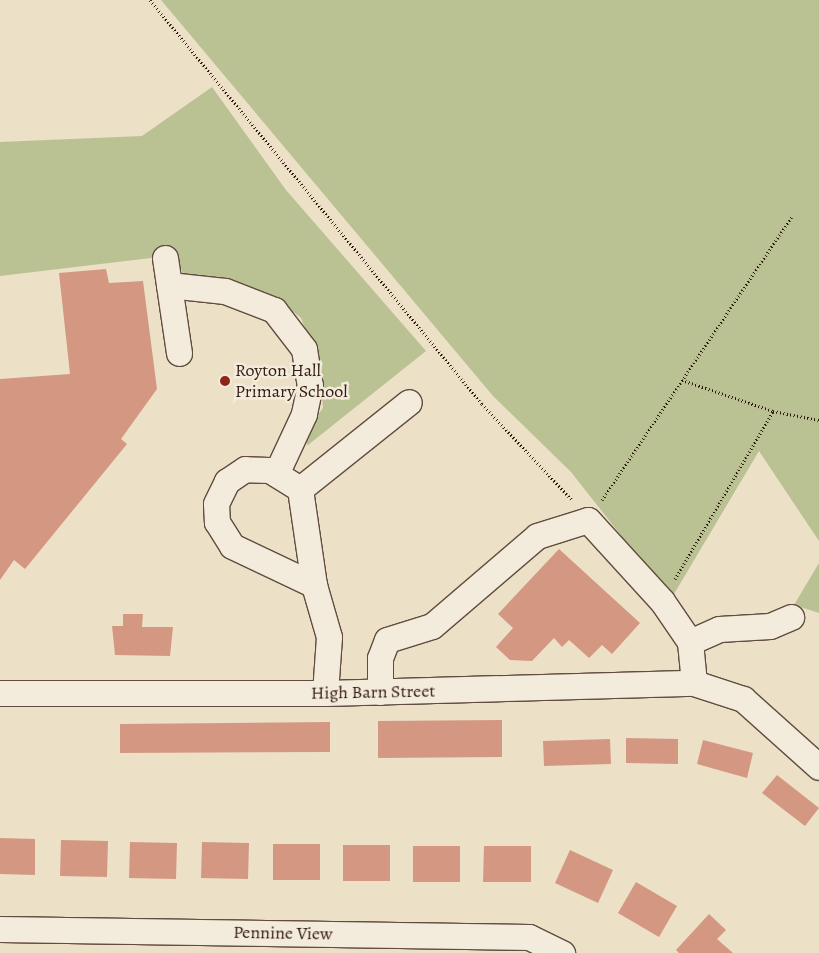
<!DOCTYPE html>
<html>
<head>
<meta charset="utf-8">
<style>
  body { margin:0 }
  #map { position:relative; width:819px; height:953px; overflow:hidden; background:#ece0c7; font-family:Alegreya,serif }
  div>[style] { position:absolute }
  .green>* { inset:0; background:#bac294 }
  .building>* { inset:0; background:#d49882 }
  .path>* { height:3px; margin-top:-1.5px; transform-origin:0; background:repeating-linear-gradient(90deg,#331b12 0 1px,transparent 0 3.5px) }
  .roads { filter:drop-shadow(1px 0 #614c3f) drop-shadow(-1px 0 #614c3f) drop-shadow(0 1px #614c3f) drop-shadow(0 -1px #614c3f) }
  .minor>* { height:25px; margin:-12.5px; padding:0 12.5px; transform-origin:12.5px; border-radius:12.5px; background:#f3ebdb }
  .dots>* { width:14px; height:14px; translate:-50% -50%; box-sizing:border-box; border:2px solid #f3ebdb; border-radius:50% }
  span { translate:-50% -50%; white-space:nowrap; text-align:center; line-height:1.15; -webkit-text-stroke:5px #f3ebdb; paint-order:stroke }
  .poi-label { font-size:18px; color:#331b12 }
  .left { translate:0 -50%; text-align:left }
  .street-label { font-size:18px; color:#331b12 }
</style>
</head>
<body>
<div id="map">
  <div class="green">
    <div style="clip-path:polygon(161px 0,819px 0,819px 541px,759px 451px,671px 599px,571px 472px,493px 396px)"></div>
    <div style="clip-path:polygon(212px 87px,286px 190px,426px 351px,308px 445px,301px 438px,323px 408px,319px 363px,301px 318px,273px 296px,225px 278px,183px 274px,176px 255px,0 276px,0 142px,142px 136px)"></div>
    <div style="clip-path:polygon(819px 563px,819px 613px,794px 605px)"></div>
  </div>
  <div class="building">
    <div style="clip-path:polygon(106px 269px,109px 283px,143px 281px,157px 389px,121px 439px,127px 444px,25px 569px,14px 560px,0 580px,0 379px,70px 374px,59px 273px)"></div>
    <div style="clip-path:polygon(559px 549px,640px 623px,612px 654px,602px 645px,589px 658px,569px 640px,562px 647px,554px 638px,532px 661px,510px 660px,496px 647px,513px 628px,498px 614px)"></div>
    <div style="clip-path:polygon(123px 614px,143px 614px,142px 627px,173px 627px,170px 656px,115px 655px,112px 626px,123px 626px)"></div>
    <div style="clip-path:polygon(502px 720px,502px 757px,378px 758px,378px 721px)"></div>
    <div style="clip-path:polygon(330px 722px,330px 752px,120px 753px,120px 724px)"></div>
    <div style="clip-path:polygon(626px 738px,678px 739px,678px 764px,626px 763px)"></div>
    <div style="clip-path:polygon(610px 739px,611px 764px,544px 766px,543px 741px)"></div>
    <div style="clip-path:polygon(703px 740px,753px 753px,747px 778px,697px 764px)"></div>
    <div style="clip-path:polygon(777px 775px,819px 808px,805px 826px,762px 793px)"></div>
    <div style="clip-path:polygon(0 838px,35px 839px,35px 875px,0 874px)"></div>
    <div style="clip-path:polygon(61px 840px,108px 841px,107px 877px,60px 876px)"></div>
    <div style="clip-path:polygon(130px 842px,177px 843px,176px 879px,129px 878px)"></div>
    <div style="clip-path:polygon(202px 842px,249px 843px,248px 879px,201px 878px)"></div>
    <div style="clip-path:polygon(273px 844px,320px 844px,320px 880px,273px 880px)"></div>
    <div style="clip-path:polygon(343px 845px,390px 845px,390px 881px,343px 881px)"></div>
    <div style="clip-path:polygon(413px 846px,460px 846px,460px 882px,413px 882px)"></div>
    <div style="clip-path:polygon(484px 846px,531px 846px,531px 882px,483px 882px)"></div>
    <div style="clip-path:polygon(570px 850px,613px 870px,598px 903px,555px 883px)"></div>
    <div style="clip-path:polygon(636px 882px,677px 906px,659px 937px,618px 913px)"></div>
    <div style="clip-path:polygon(709px 914px,726px 930px,717px 939px,733px 953px,679px 953px,676px 950px)"></div>
  </div>
  <div class="path">
    <div style="left:150px;top:0;width:523px;rotate:50.59deg"></div>
    <div style="left:482px;top:404px;width:132px;rotate:46.8deg"></div>
    <div style="left:682px;top:380px;width:96px;rotate:18.8deg"></div>
    <div style="left:773px;top:411px;width:47px;rotate:11.1deg"></div>
    <div style="left:602px;top:500px;width:342px;rotate:-56.2deg"></div>
    <div style="left:675px;top:579px;width:194px;rotate:-59.7deg"></div>
  </div>
  <div class="roads">
    <div class="minor">
      <div style="left:165px;top:258px;width:96px;rotate:81.6deg"></div>
      <div style="left:169px;top:285px;width:56px;rotate:6.1deg"></div>
      <div style="left:225px;top:291px;width:53px;rotate:21.2deg"></div>
      <div style="left:274px;top:310px;width:49px;rotate:52.4deg"></div>
      <div style="left:304px;top:349px;width:36px;rotate:81deg"></div>
      <div style="left:310px;top:385px;width:30px;rotate:102deg"></div>
      <div style="left:304px;top:414px;width:66px;rotate:115deg"></div>
      <div style="left:300px;top:489px;width:139px;rotate:-38.6deg"></div>
      <div style="left:314px;top:585px;width:97px;rotate:-98.3deg"></div>
      <div style="left:300px;top:489px;width:36px;rotate:-148deg"></div>
      <div style="left:269px;top:470px;width:24px;rotate:-178deg"></div>
      <div style="left:245px;top:469px;width:22px;rotate:146deg"></div>
      <div style="left:227px;top:481px;width:25px;rotate:116deg"></div>
      <div style="left:216px;top:504px;width:18px;rotate:87deg"></div>
      <div style="left:217px;top:522px;width:28px;rotate:58deg"></div>
      <div style="left:232px;top:546px;width:91px;rotate:25.4deg"></div>
      <div style="left:314px;top:585px;width:54px;rotate:73.9deg"></div>
      <div style="left:329px;top:637px;width:56px;rotate:94.1deg"></div>
      <div style="left:690px;top:642px;width:32px;rotate:-24deg"></div>
      <div style="left:719px;top:629px;width:51px;rotate:-3.4deg"></div>
      <div style="left:770px;top:626px;width:23px;rotate:-23deg"></div>
      <div style="left:380px;top:692px;width:34px;rotate:-90deg"></div>
      <div style="left:380px;top:658px;width:19px;rotate:-69deg"></div>
      <div style="left:387px;top:640px;width:47px;rotate:-17.3deg"></div>
      <div style="left:432px;top:626px;width:138px;rotate:-40.6deg"></div>
      <div style="left:537px;top:536px;width:53px;rotate:-17.4deg"></div>
      <div style="left:588px;top:520px;width:110px;rotate:47.6deg"></div>
      <div style="left:662px;top:601px;width:50px;rotate:55.7deg"></div>
      <div style="left:690px;top:642px;width:41px;rotate:84.4deg"></div>
      <div style="left:0;top:693px;width:325px"></div>
      <div style="left:325px;top:693px;width:369px;rotate:-1.6deg"></div>
      <div style="left:694px;top:683px;width:52px;rotate:18.1deg"></div>
      <div style="left:743px;top:699px;width:102px;rotate:41.8deg"></div>
      <div style="left:0;top:929px;width:529px;rotate:0.87deg"></div>
      <div style="left:529px;top:937px;width:37px;rotate:26deg"></div>
    </div>
  </div>
  <div class="dots">
    <div style="left:225px;top:381px;background:#8f2418"></div>
  </div>
  <div class="poi-label">
    <span class="left" style="left:235px;top:381px">Royton Hall<br>Primary School</span>
  </div>
  <div class="street-label">
    <span style="left:373px;top:692px;rotate:-1deg">High Barn Street</span>
    <span style="left:283px;top:933px;rotate:1deg">Pennine View</span>
  </div>
</div>
</body>
</html>
